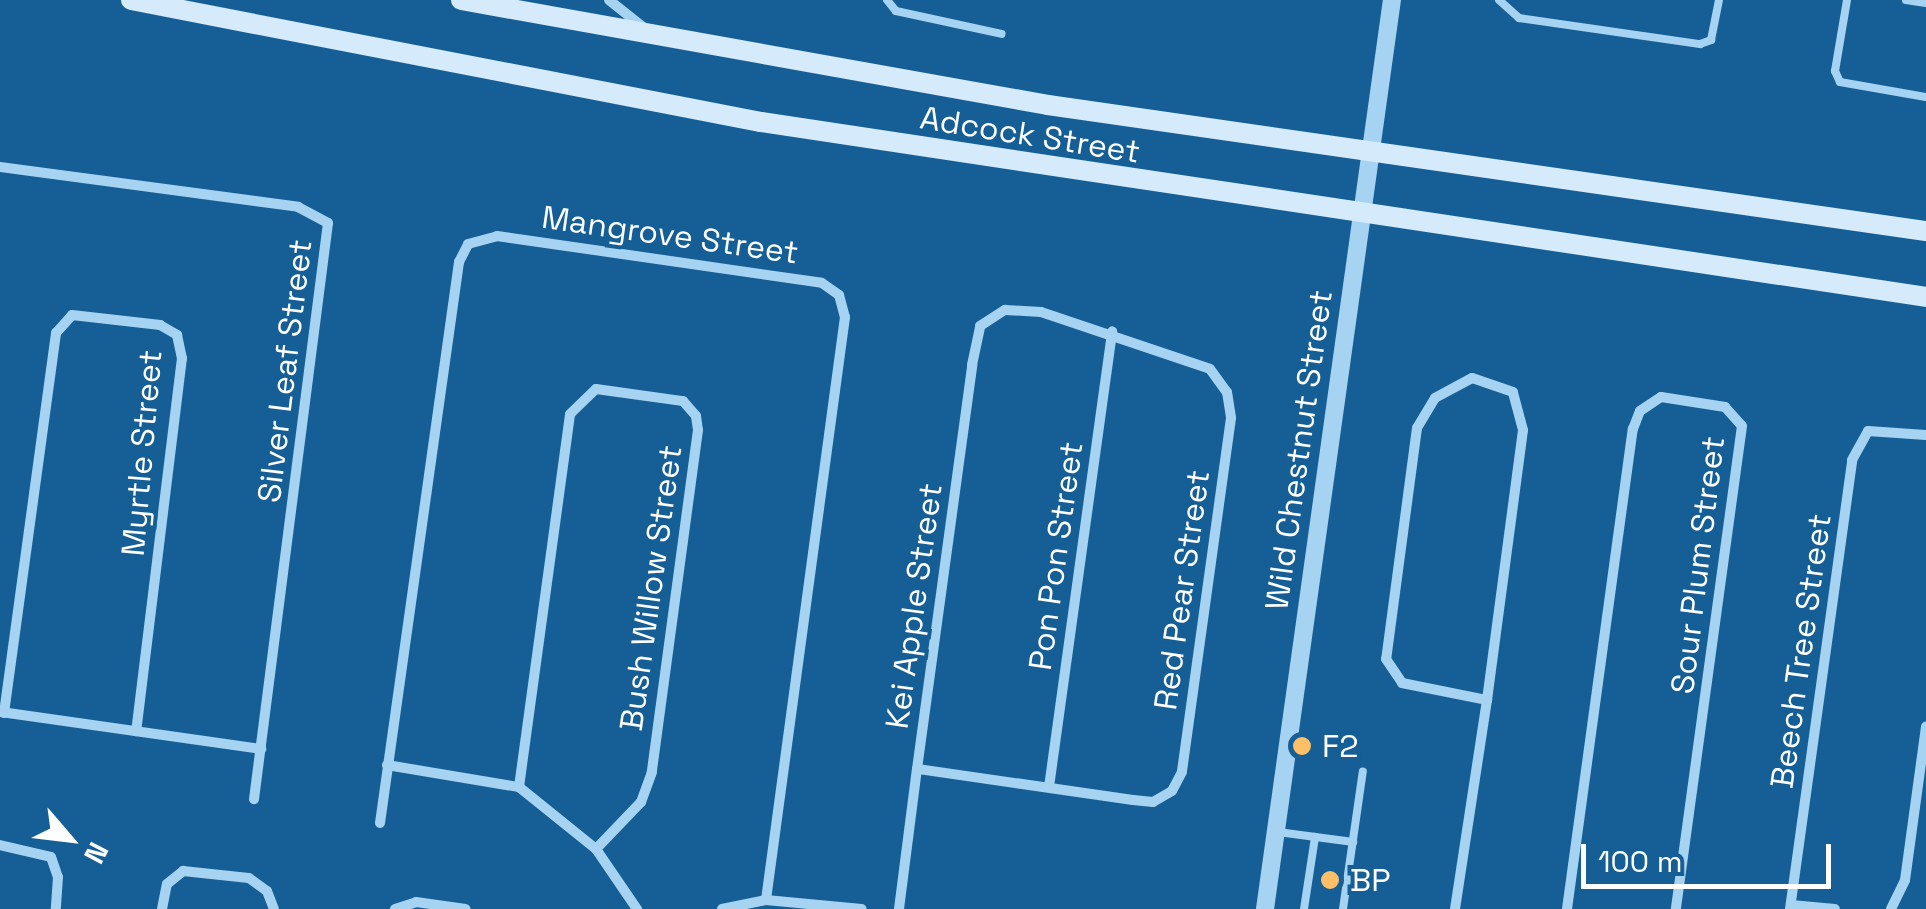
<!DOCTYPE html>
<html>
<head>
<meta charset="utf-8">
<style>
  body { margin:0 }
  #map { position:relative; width:1926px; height:909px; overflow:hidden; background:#155f96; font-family:"Space Grotesk",sans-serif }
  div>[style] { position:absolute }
  .service>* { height:8px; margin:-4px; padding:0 4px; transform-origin:4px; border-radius:4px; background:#a7d3f2 }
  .minor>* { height:10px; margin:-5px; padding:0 5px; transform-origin:5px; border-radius:5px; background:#a7d3f2 }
  .tertiary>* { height:18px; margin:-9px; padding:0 9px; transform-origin:9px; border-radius:9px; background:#a7d3f2 }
  .secondary>* { height:20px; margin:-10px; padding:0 10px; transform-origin:10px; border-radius:10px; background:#d5ebfc }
  .dots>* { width:28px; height:28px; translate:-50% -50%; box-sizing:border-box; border:5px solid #155f96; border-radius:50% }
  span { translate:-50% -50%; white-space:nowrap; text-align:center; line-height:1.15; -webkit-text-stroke:8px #155f96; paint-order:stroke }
  .street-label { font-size:32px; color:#fff }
  .poi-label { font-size:32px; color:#fff }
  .left { translate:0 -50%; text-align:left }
  .north { position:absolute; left:20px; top:789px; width:100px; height:100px; -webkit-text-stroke:8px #155f96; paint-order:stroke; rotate:118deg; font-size:28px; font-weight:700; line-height:40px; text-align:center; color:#fff }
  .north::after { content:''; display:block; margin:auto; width:35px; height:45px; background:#fff; clip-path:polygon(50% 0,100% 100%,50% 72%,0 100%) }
  .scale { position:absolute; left:1581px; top:844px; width:250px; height:45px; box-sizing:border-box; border:5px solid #fff; border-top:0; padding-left:12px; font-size:30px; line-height:35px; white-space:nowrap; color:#fff; -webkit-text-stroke:8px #155f96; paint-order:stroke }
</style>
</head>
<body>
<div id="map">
  <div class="service">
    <div style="left:887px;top:0;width:14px;rotate:51deg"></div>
    <div style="left:896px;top:11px;width:108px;rotate:12.2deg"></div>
    <div style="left:1499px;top:0;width:27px;rotate:42deg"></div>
    <div style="left:1519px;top:18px;width:183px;rotate:8.2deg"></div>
    <div style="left:1700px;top:44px;width:12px;rotate:-20deg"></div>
    <div style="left:1711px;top:40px;width:41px;rotate:-78.7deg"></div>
    <div style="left:1847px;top:0;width:72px;rotate:99.6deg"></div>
    <div style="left:1835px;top:71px;width:12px;rotate:66deg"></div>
    <div style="left:1840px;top:82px;width:87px;rotate:9.9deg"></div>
    <div style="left:1906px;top:0;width:20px;rotate:9deg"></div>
    <div style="left:1278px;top:832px;width:76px;rotate:7.6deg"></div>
    <div style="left:1304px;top:909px;width:73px;rotate:-81.3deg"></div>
    <div style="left:1343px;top:909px;width:139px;rotate:-81.8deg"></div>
  </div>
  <div class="minor">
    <div style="left:609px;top:0;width:43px;rotate:38.5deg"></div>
    <div style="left:0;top:167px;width:301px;rotate:7.6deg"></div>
    <div style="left:298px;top:207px;width:34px;rotate:28deg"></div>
    <div style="left:328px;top:223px;width:581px;rotate:97.32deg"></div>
    <div style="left:1px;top:712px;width:263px;rotate:8.1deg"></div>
    <div style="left:4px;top:713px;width:384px;rotate:-82.2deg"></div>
    <div style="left:56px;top:333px;width:24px;rotate:-48deg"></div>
    <div style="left:72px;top:315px;width:89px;rotate:6.5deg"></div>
    <div style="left:160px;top:325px;width:20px;rotate:30deg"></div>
    <div style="left:177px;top:335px;width:24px;rotate:78deg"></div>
    <div style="left:182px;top:358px;width:376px;rotate:97deg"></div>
    <div style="left:387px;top:765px;width:134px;rotate:9.5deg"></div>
    <div style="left:519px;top:787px;width:99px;rotate:38.8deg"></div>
    <div style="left:596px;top:849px;width:73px;rotate:55.7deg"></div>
    <div style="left:519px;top:787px;width:376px;rotate:-82.2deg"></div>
    <div style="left:570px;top:414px;width:36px;rotate:-44deg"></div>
    <div style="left:596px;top:389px;width:88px;rotate:7.9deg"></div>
    <div style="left:683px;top:401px;width:20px;rotate:49deg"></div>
    <div style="left:696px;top:416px;width:14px;rotate:82deg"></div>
    <div style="left:698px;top:430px;width:345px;rotate:97.7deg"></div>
    <div style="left:652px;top:772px;width:32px;rotate:110deg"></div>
    <div style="left:641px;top:802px;width:65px;rotate:133.8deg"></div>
    <div style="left:1049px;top:787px;width:460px;rotate:-82.1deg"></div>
    <div style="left:380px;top:823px;width:567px;rotate:-81.98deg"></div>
    <div style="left:459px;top:262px;width:20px;rotate:-63deg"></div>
    <div style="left:468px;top:244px;width:30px;rotate:-15deg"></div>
    <div style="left:497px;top:236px;width:328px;rotate:8.2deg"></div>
    <div style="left:822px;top:283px;width:21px;rotate:35deg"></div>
    <div style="left:839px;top:295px;width:23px;rotate:75deg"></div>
    <div style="left:845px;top:317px;width:588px;rotate:97.72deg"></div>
    <div style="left:0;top:845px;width:52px;rotate:13.2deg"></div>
    <div style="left:51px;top:857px;width:21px;rotate:71deg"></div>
    <div style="left:58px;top:877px;width:32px;rotate:94deg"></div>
    <div style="left:1791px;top:905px;width:44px;rotate:5.2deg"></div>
    <div style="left:162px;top:909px;width:25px;rotate:-79deg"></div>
    <div style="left:167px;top:884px;width:21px;rotate:-39deg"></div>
    <div style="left:183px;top:871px;width:66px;rotate:6.1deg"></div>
    <div style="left:249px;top:878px;width:22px;rotate:36deg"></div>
    <div style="left:267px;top:891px;width:19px;rotate:69deg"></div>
    <div style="left:395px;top:909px;width:22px;rotate:-18deg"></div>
    <div style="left:416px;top:902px;width:50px;rotate:8deg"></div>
    <div style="left:722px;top:909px;width:45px;rotate:-11.6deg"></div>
    <div style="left:766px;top:900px;width:96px;rotate:5.4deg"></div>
    <div style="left:899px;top:909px;width:141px;rotate:-82.7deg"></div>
    <div style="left:917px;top:769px;width:408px;rotate:-82.2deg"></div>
    <div style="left:972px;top:365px;width:40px;rotate:-78deg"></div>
    <div style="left:980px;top:326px;width:30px;rotate:-33deg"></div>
    <div style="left:1005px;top:310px;width:36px;rotate:3deg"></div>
    <div style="left:1041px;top:312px;width:178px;rotate:18.6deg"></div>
    <div style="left:1210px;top:369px;width:29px;rotate:54deg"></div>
    <div style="left:1227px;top:392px;width:26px;rotate:81deg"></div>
    <div style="left:1231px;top:418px;width:357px;rotate:97.9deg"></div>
    <div style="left:1182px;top:772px;width:21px;rotate:118deg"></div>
    <div style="left:1172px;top:791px;width:22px;rotate:150deg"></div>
    <div style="left:1153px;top:802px;width:20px;rotate:-174deg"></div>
    <div style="left:1133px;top:800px;width:218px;rotate:-171.8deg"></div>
    <div style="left:1455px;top:909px;width:211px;rotate:-81.3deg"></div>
    <div style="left:1487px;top:700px;width:272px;rotate:-82.4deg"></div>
    <div style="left:1523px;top:430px;width:39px;rotate:-105deg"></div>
    <div style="left:1513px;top:392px;width:43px;rotate:-161.1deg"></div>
    <div style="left:1472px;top:378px;width:42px;rotate:151.6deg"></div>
    <div style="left:1435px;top:398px;width:35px;rotate:121deg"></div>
    <div style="left:1417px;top:428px;width:233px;rotate:97.6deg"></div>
    <div style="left:1386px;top:659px;width:29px;rotate:56deg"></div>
    <div style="left:1402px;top:683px;width:87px;rotate:11.3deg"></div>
    <div style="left:1567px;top:909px;width:485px;rotate:-82.2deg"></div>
    <div style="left:1633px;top:429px;width:19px;rotate:-69deg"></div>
    <div style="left:1640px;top:411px;width:25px;rotate:-34deg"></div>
    <div style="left:1661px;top:397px;width:65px;rotate:8.9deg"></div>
    <div style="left:1725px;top:407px;width:25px;rotate:48deg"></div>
    <div style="left:1742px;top:426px;width:487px;rotate:97.8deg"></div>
    <div style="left:1790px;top:909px;width:453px;rotate:-82.1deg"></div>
    <div style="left:1852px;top:460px;width:33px;rotate:-61deg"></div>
    <div style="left:1868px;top:431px;width:58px;rotate:3.9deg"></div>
    <div style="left:1891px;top:909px;width:32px;rotate:-64deg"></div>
    <div style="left:1905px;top:880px;width:155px;rotate:-82.2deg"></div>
  </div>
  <div class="tertiary">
    <div style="left:1265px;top:909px;width:918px;rotate:-82.05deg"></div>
  </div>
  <div class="secondary">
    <div style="left:131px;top:0;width:642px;rotate:10.96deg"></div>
    <div style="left:761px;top:122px;width:1178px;rotate:8.54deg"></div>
    <div style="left:461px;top:0;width:596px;rotate:10.14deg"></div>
    <div style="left:1048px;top:105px;width:887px;rotate:8.17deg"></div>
  </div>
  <div class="dots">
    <div style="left:1302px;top:746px;background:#ffbf67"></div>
    <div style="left:1330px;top:880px;background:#ffbf67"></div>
  </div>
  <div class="street-label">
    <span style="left:1030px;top:135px;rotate:9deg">Adcock Street</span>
    <span style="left:670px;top:235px;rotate:8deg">Mangrove Street</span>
    <span style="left:285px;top:371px;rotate:-83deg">Silver Leaf Street</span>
    <span style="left:1299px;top:450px;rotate:-82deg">Wild Chestnut Street</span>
    <span style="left:142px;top:453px;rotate:-85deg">Myrtle Street</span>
    <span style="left:1056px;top:556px;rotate:-82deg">Pon Pon Street</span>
    <span style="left:1698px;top:565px;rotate:-83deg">Sour Plum Street</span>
    <span style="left:651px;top:588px;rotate:-82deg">Bush Willow Street</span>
    <span style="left:1182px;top:590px;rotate:-82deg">Red Pear Street</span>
    <span style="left:914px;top:606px;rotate:-82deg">Kei Apple Street</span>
    <span style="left:1801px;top:651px;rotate:-82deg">Beech Tree Street</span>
  </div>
  <div class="poi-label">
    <span class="left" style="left:1322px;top:746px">F2</span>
    <span class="left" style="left:1350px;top:880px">BP</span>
  </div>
  <div class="north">N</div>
  <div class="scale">100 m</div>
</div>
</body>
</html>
